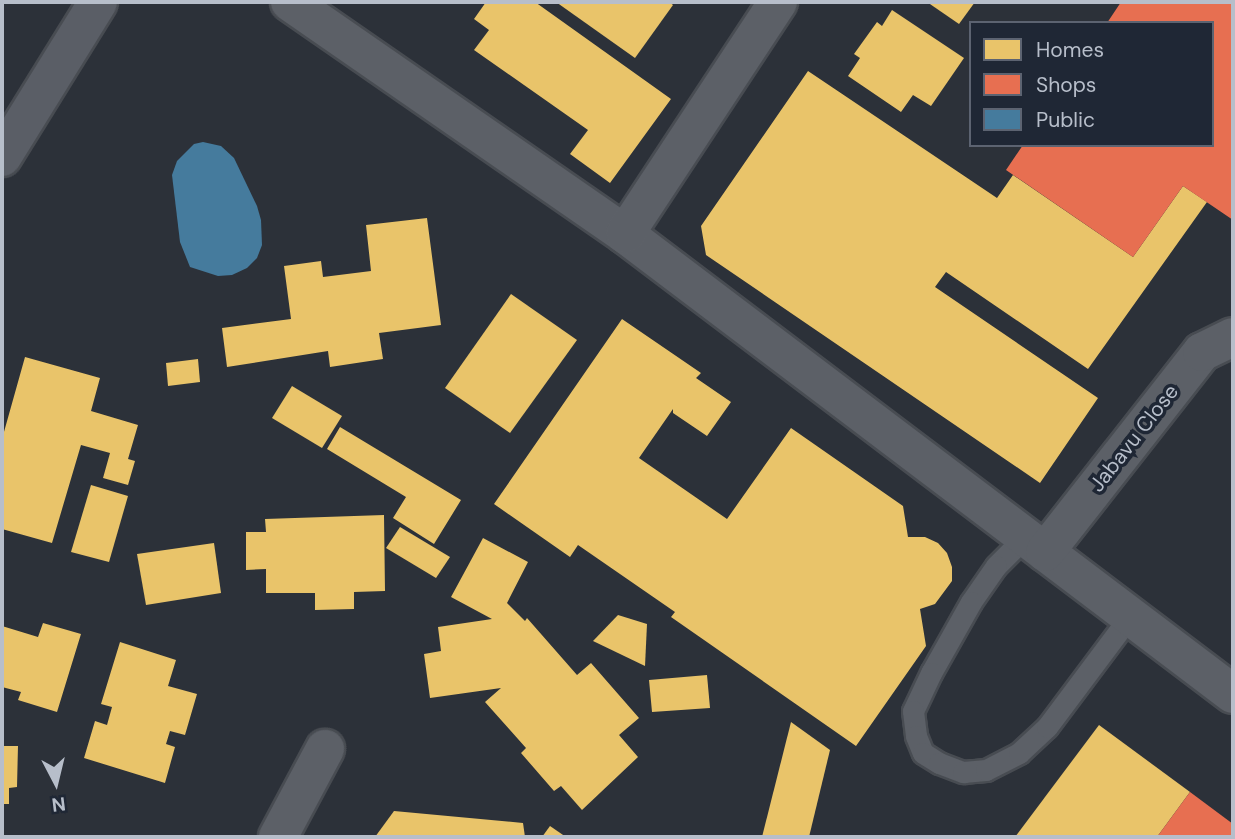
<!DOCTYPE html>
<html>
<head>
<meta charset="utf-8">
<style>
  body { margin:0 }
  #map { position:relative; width:1235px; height:839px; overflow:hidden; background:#2c3139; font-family:"DM Sans",sans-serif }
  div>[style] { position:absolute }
  .homes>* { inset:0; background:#e9c46a }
  .shops>* { inset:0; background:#e76f51 }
  .public>* { inset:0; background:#457b9d }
  .roads { filter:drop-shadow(2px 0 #484c52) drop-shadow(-2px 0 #484c52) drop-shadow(0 2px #484c52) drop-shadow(0 -2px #484c52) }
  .lane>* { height:21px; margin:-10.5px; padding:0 10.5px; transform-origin:10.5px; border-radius:10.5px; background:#5c6067 }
  .street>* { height:38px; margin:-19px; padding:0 19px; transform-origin:19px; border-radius:19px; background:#5c6067 }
  .secondary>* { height:38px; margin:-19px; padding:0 19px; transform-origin:19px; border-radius:19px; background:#5a5e66 }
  span { translate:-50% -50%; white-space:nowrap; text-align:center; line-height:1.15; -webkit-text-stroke:7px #1f2735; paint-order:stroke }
  .street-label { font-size:21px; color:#b7beca }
  .frame { position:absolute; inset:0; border:4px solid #b7beca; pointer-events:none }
  .legend { position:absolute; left:969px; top:21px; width:245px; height:126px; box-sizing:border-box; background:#1f2735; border:2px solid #5c6371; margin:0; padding:9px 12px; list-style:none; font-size:21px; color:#b7beca }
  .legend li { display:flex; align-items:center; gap:14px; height:35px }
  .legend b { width:35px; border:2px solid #5c6371 }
  .north { position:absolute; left:21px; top:748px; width:70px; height:70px; -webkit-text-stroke:5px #1f2735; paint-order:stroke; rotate:173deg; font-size:19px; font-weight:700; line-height:28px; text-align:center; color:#b7beca }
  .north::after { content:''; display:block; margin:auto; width:24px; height:32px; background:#b7beca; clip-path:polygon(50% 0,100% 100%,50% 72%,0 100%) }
</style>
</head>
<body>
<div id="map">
  <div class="homes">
    <div style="clip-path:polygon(486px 2px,535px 2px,671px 99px,610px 183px,570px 154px,588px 130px,474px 50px,489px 30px,474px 19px)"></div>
    <div style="clip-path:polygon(556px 2px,669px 2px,673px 5px,635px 58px)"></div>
    <div style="clip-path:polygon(927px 2px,975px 2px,959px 24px)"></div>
    <div style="clip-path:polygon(892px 10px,964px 58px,931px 106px,913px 95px,901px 112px,848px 76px,860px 58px,854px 54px,877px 22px,882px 26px)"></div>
    <div style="clip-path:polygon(808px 71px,997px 198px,1013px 175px,1133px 257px,1183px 186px,1207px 202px,1088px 369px,946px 272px,935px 287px,1098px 398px,1040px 483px,706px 255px,701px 226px)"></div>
    <div style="clip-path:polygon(427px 218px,441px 325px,379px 333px,383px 359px,330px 367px,328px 351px,227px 367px,222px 328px,291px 319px,284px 266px,321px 261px,323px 277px,371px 271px,366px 225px)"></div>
    <div style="clip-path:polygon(511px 294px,577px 340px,510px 433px,445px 388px)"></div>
    <div style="clip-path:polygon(622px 319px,701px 373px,696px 378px,731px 402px,707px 436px,673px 413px,673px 409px,639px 458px,727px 519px,791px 428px,903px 506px,908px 537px,925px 537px,938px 543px,947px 553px,952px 567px,952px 581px,935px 604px,920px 609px,926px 646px,856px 746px,671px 617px,675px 612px,578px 545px,570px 557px,494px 504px)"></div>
    <div style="clip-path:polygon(25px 357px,100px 378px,91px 411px,138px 425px,128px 459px,135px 461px,128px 485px,103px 478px,110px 453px,81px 445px,52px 543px,2px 529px,2px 439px)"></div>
    <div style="clip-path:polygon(198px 359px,200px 382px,168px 386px,166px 363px)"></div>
    <div style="clip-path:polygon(292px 386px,342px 416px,322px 448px,272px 418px)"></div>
    <div style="clip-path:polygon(340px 427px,461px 500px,434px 544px,393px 518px,406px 497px,327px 449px)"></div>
    <div style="clip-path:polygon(91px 485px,128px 496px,109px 562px,71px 552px)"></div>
    <div style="clip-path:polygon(384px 515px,385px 591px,354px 592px,354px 609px,315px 610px,315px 593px,266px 593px,266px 569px,246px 570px,246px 532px,266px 532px,265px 519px)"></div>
    <div style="clip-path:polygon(400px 527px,450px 557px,436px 578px,386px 548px)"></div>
    <div style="clip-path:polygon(483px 538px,528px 562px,507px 603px,525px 621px,527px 618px,577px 675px,591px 663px,639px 718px,619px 735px,638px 757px,582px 810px,561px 786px,554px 791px,521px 753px,526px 748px,485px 702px,501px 688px,430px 698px,424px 654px,441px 651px,438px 627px,492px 619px,451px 597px)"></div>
    <div style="clip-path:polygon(214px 543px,221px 593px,146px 605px,137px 554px)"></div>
    <div style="clip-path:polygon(618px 615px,647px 624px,645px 666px,593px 641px)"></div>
    <div style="clip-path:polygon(43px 623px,81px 634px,57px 712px,18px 700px,21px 692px,2px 687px,2px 626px,38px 637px)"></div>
    <div style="clip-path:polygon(120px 642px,176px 660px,168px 686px,197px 694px,185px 735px,170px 731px,166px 744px,175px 747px,165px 783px,84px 758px,95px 721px,107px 725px,112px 707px,101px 704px)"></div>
    <div style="clip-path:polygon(707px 675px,710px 708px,652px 712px,649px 680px)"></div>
    <div style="clip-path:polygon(791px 722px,830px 750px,809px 837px,762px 837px)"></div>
    <div style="clip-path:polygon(1099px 725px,1190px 792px,1157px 837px,1015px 837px)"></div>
    <div style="clip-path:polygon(2px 746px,18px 746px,17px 787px,9px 788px,9px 804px,2px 804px)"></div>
    <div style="clip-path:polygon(394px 811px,523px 823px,525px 837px,375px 837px)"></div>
    <div style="clip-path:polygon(550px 826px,566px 837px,542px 837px)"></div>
  </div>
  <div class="shops">
    <div style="clip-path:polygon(1121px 2px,1233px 2px,1233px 220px,1183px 186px,1133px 257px,1006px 170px,1023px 145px,1212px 145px,1212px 23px,1107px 23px)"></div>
    <div style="clip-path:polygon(1190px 792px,1233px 824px,1233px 837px,1157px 837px)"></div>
  </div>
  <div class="public">
    <div style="clip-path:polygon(203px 142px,221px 146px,234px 158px,257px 206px,261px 220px,262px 245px,257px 258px,247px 268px,232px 275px,218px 276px,190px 267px,180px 242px,172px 175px,177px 161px,194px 144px)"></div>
  </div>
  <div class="roads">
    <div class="lane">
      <div style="left:1025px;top:537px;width:41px;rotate:135deg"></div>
      <div style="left:996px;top:566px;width:44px;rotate:124.8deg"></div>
      <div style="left:971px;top:602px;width:81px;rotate:119.4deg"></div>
      <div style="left:931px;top:673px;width:42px;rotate:115.3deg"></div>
      <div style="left:913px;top:711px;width:25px;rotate:83deg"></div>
      <div style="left:916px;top:736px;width:18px;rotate:68deg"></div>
      <div style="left:923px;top:753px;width:19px;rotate:32deg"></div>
      <div style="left:939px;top:763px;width:26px;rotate:21deg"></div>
      <div style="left:963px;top:772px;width:23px;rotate:-5deg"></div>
      <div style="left:986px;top:770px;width:37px;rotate:-27deg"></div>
      <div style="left:1019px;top:753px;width:38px;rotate:-43deg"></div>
      <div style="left:1047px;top:727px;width:139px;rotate:-53.2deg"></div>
    </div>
    <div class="street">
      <div style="left:290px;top:2px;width:407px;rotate:34.7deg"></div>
      <div style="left:625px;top:234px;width:762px;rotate:37.11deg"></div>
      <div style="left:625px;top:234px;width:278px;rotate:-56.6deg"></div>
      <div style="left:1045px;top:552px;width:254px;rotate:-51.9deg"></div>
      <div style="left:1202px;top:352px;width:34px;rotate:-26deg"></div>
      <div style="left:278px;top:837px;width:100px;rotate:-61.9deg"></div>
    </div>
    <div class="secondary">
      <div style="left:2px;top:157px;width:182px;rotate:-58.2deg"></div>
    </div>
  </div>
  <div class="street-label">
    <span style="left:1134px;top:438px;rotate:-52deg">Jabavu Close</span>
  </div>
  <div class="frame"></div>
  <ul class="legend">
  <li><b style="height:19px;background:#e9c46a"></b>Homes</li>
  <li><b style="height:19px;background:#e76f51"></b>Shops</li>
  <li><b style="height:19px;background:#457b9d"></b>Public</li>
  </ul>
  <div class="north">N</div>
</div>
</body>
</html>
